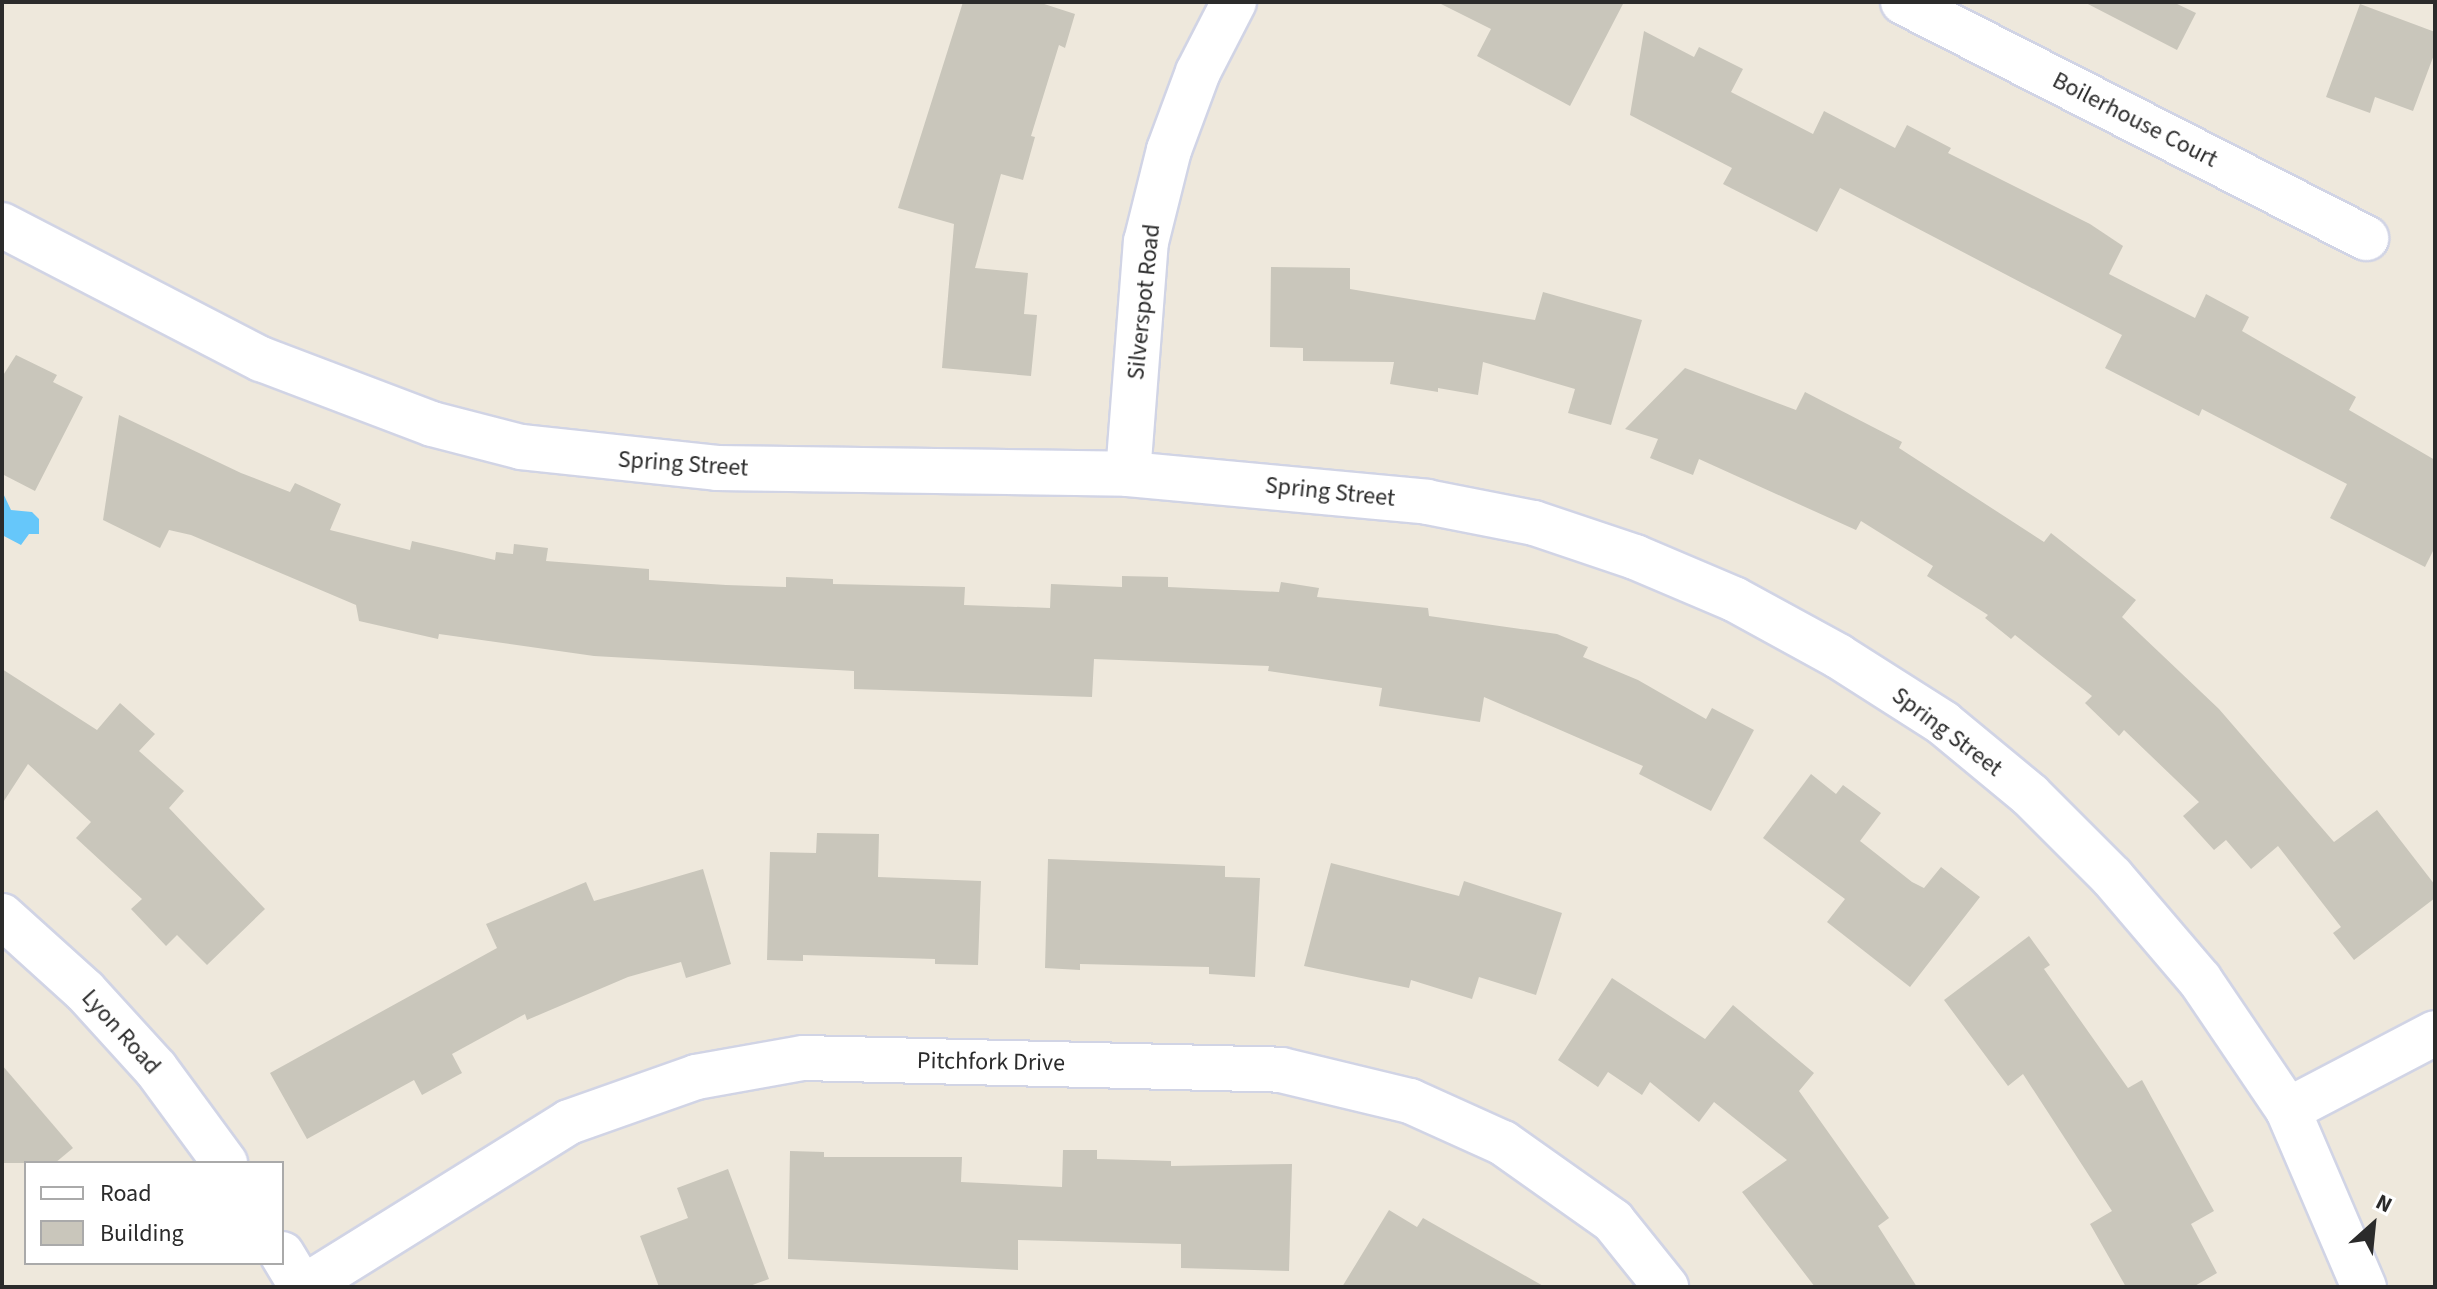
<!DOCTYPE html>
<html>
<head>
<meta charset="utf-8">
<style>
  body { margin:0 }
  #map { position:relative; width:2437px; height:1289px; overflow:hidden; background:#eee8dc; font-family:"Source Sans 3",sans-serif }
  div>[style] { position:absolute }
  .water>* { inset:0; background:#66c7fa }
  .building>* { inset:0; background:#c9c6bb }
  .roads { filter:drop-shadow(2px 0 #d1d4e5) drop-shadow(-2px 0 #d1d4e5) drop-shadow(0 2px #d1d4e5) drop-shadow(0 -2px #d1d4e5) }
  .street>* { height:44px; margin:-22px; padding:0 22px; transform-origin:22px; border-radius:22px; background:#fff }
  span { translate:-50% -50%; white-space:nowrap; text-align:center; line-height:1.15; -webkit-text-stroke:7px #fff; paint-order:stroke }
  .street-label { font-size:24px; color:#2b2b2b }
  .frame { position:absolute; inset:0; border:4px solid #2b2b2b; pointer-events:none }
  .legend { position:absolute; left:24px; top:1161px; width:260px; height:104px; box-sizing:border-box; background:#fff; border:2px solid #aaa; margin:0; padding:10px 14px; list-style:none; font-size:24px; color:#2b2b2b }
  .legend li { display:flex; align-items:center; gap:16px; height:40px }
  .legend b { width:40px; border:2px solid #aaa }
  .north { position:absolute; left:2333px; top:1185px; width:80px; height:80px; -webkit-text-stroke:6px #fff; paint-order:stroke; rotate:27deg; font-size:22px; font-weight:700; line-height:32px; text-align:center; color:#2b2b2b }
  .north::after { content:''; display:block; margin:auto; width:28px; height:36px; background:#2b2b2b; clip-path:polygon(50% 0,100% 100%,50% 72%,0 100%) }
</style>
</head>
<body>
<div id="map">
  <div class="water">
    <div style="clip-path:polygon(2px 491px,11px 510px,32px 512px,39px 519px,39px 534px,29px 534px,21px 545px,2px 535px)"></div>
  </div>
  <div class="building">
    <div style="clip-path:polygon(963px 2px,1038px 2px,1075px 14px,1065px 48px,1059px 45px,1031px 136px,1035px 137px,1023px 180px,1001px 174px,975px 268px,1028px 273px,1024px 314px,1037px 315px,1031px 376px,942px 368px,954px 224px,898px 208px)"></div>
    <div style="clip-path:polygon(1437px 2px,1624px 2px,1570px 106px,1477px 56px,1491px 29px)"></div>
    <div style="clip-path:polygon(2084px 2px,2173px 2px,2196px 13px,2177px 50px)"></div>
    <div style="clip-path:polygon(2360px 4px,2435px 32px,2435px 52px,2413px 111px,2375px 97px,2370px 113px,2326px 97px)"></div>
    <div style="clip-path:polygon(1644px 31px,1694px 57px,1699px 47px,1743px 69px,1731px 92px,1813px 134px,1824px 111px,1895px 148px,1907px 125px,1951px 148px,1948px 153px,2090px 224px,2123px 246px,2109px 274px,2195px 318px,2206px 294px,2249px 317px,2242px 331px,2356px 397px,2349px 410px,2435px 460px,2435px 547px,2425px 567px,2330px 518px,2347px 484px,2202px 409px,2199px 416px,2105px 368px,2122px 335px,1840px 188px,1817px 232px,1723px 184px,1732px 168px,1630px 115px)"></div>
    <div style="clip-path:polygon(1271px 267px,1350px 268px,1350px 289px,1535px 320px,1543px 292px,1642px 320px,1611px 425px,1568px 413px,1575px 389px,1483px 362px,1478px 395px,1438px 388px,1438px 392px,1390px 384px,1394px 362px,1303px 361px,1303px 348px,1270px 347px)"></div>
    <div style="clip-path:polygon(16px 355px,57px 375px,53px 382px,83px 397px,35px 491px,2px 474px,2px 377px)"></div>
    <div style="clip-path:polygon(1685px 368px,1796px 410px,1805px 392px,1902px 442px,1899px 448px,2044px 542px,2051px 533px,2136px 600px,2122px 617px,2219px 709px,2334px 842px,2377px 810px,2435px 885px,2435px 898px,2354px 960px,2333px 933px,2341px 927px,2278px 846px,2251px 869px,2226px 840px,2214px 850px,2183px 816px,2199px 802px,2124px 730px,2119px 736px,2085px 703px,2092px 696px,2015px 635px,2011px 639px,1985px 618px,1988px 615px,1927px 576px,1933px 566px,1861px 521px,1856px 530px,1699px 459px,1693px 475px,1650px 458px,1658px 439px,1625px 429px)"></div>
    <div style="clip-path:polygon(119px 415px,241px 473px,290px 492px,295px 483px,341px 504px,330px 530px,410px 550px,412px 541px,495px 560px,496px 552px,513px 554px,514px 544px,548px 548px,546px 561px,649px 569px,649px 580px,726px 585px,786px 587px,786px 577px,833px 579px,833px 584px,965px 587px,964px 605px,1050px 608px,1051px 584px,1122px 587px,1122px 576px,1168px 577px,1168px 587px,1279px 592px,1281px 582px,1319px 588px,1317px 597px,1428px 608px,1429px 616px,1557px 634px,1588px 647px,1583px 657px,1638px 680px,1706px 719px,1712px 708px,1754px 730px,1711px 811px,1639px 774px,1643px 766px,1484px 697px,1480px 722px,1379px 706px,1382px 688px,1268px 671px,1269px 666px,1094px 659px,1092px 697px,854px 689px,854px 671px,594px 656px,439px 634px,438px 639px,359px 621px,356px 605px,191px 535px,169px 530px,160px 548px,103px 520px)"></div>
    <div style="clip-path:polygon(2px 669px,97px 730px,120px 703px,155px 734px,139px 751px,184px 791px,169px 808px,265px 909px,207px 965px,177px 935px,166px 946px,131px 909px,142px 899px,76px 838px,91px 822px,28px 764px,2px 804px)"></div>
    <div style="clip-path:polygon(1811px 774px,1836px 794px,1843px 785px,1881px 813px,1860px 841px,1912px 882px,1924px 888px,1941px 867px,1980px 897px,1910px 987px,1827px 922px,1845px 899px,1763px 838px)"></div>
    <div style="clip-path:polygon(817px 833px,879px 834px,878px 877px,981px 881px,978px 965px,935px 964px,935px 959px,803px 955px,803px 961px,767px 960px,770px 852px,816px 853px)"></div>
    <div style="clip-path:polygon(1048px 859px,1225px 866px,1225px 877px,1260px 878px,1255px 977px,1209px 974px,1209px 967px,1080px 964px,1080px 970px,1045px 968px)"></div>
    <div style="clip-path:polygon(1331px 863px,1459px 896px,1464px 881px,1562px 913px,1536px 995px,1479px 977px,1472px 999px,1411px 980px,1409px 988px,1304px 966px)"></div>
    <div style="clip-path:polygon(703px 869px,731px 964px,686px 978px,681px 962px,628px 977px,527px 1020px,525px 1014px,452px 1054px,462px 1073px,422px 1095px,414px 1080px,307px 1139px,270px 1073px,497px 948px,486px 924px,586px 882px,594px 901px)"></div>
    <div style="clip-path:polygon(2029px 936px,2050px 965px,2044px 969px,2128px 1088px,2142px 1080px,2214px 1211px,2191px 1224px,2217px 1273px,2193px 1287px,2126px 1287px,2090px 1224px,2112px 1211px,2023px 1074px,2008px 1086px,1944px 1000px)"></div>
    <div style="clip-path:polygon(1612px 978px,1705px 1039px,1733px 1005px,1814px 1073px,1799px 1091px,1889px 1218px,1878px 1226px,1917px 1287px,1815px 1287px,1742px 1192px,1787px 1160px,1714px 1102px,1699px 1122px,1650px 1082px,1642px 1095px,1608px 1072px,1598px 1087px,1558px 1060px)"></div>
    <div style="clip-path:polygon(2px 1065px,73px 1148px,55px 1163px,2px 1163px)"></div>
    <div style="clip-path:polygon(1063px 1150px,1097px 1150px,1097px 1159px,1171px 1161px,1171px 1166px,1292px 1164px,1289px 1271px,1181px 1268px,1181px 1244px,1018px 1240px,1018px 1270px,788px 1259px,790px 1151px,824px 1152px,824px 1157px,962px 1157px,961px 1182px,1062px 1187px)"></div>
    <div style="clip-path:polygon(728px 1169px,769px 1279px,747px 1287px,659px 1287px,640px 1236px,688px 1218px,677px 1188px)"></div>
    <div style="clip-path:polygon(1389px 1210px,1417px 1227px,1423px 1218px,1545px 1287px,1342px 1287px)"></div>
  </div>
  <div class="roads">
    <div class="street">
      <div style="left:1903px;top:2px;width:520px;rotate:27.01deg"></div>
      <div style="left:2px;top:225px;width:292px;rotate:27.4deg"></div>
      <div style="left:261px;top:359px;width:183px;rotate:20.8deg"></div>
      <div style="left:432px;top:424px;width:92px;rotate:14.5deg"></div>
      <div style="left:521px;top:447px;width:197px;rotate:6.1deg"></div>
      <div style="left:717px;top:468px;width:411px;rotate:0.8deg"></div>
      <div style="left:1128px;top:474px;width:300px;rotate:5.3deg"></div>
      <div style="left:1427px;top:502px;width:109px;rotate:11.1deg"></div>
      <div style="left:1534px;top:523px;width:107px;rotate:18.6deg"></div>
      <div style="left:1635px;top:557px;width:108px;rotate:23deg"></div>
      <div style="left:1734px;top:599px;width:119px;rotate:28.7deg"></div>
      <div style="left:1838px;top:656px;width:125px;rotate:32.5deg"></div>
      <div style="left:1943px;top:723px;width:113px;rotate:39.6deg"></div>
      <div style="left:2030px;top:795px;width:116px;rotate:45deg"></div>
      <div style="left:2112px;top:877px;width:135px;rotate:49.5deg"></div>
      <div style="left:2200px;top:980px;width:157px;rotate:55.9deg"></div>
      <div style="left:2288px;top:1110px;width:193px;rotate:66.8deg"></div>
      <div style="left:1128px;top:474px;width:233px;rotate:-85.6deg"></div>
      <div style="left:1146px;top:242px;width:95px;rotate:-76deg"></div>
      <div style="left:1169px;top:150px;width:83px;rotate:-69.6deg"></div>
      <div style="left:1198px;top:72px;width:79px;rotate:-62.8deg"></div>
      <div style="left:2px;top:916px;width:112px;rotate:42.1deg"></div>
      <div style="left:85px;top:991px;width:105px;rotate:47.7deg"></div>
      <div style="left:156px;top:1069px;width:117px;rotate:53.7deg"></div>
      <div style="left:2288px;top:1110px;width:166px;rotate:-27.6deg"></div>
      <div style="left:282px;top:1254px;width:39px;rotate:59deg"></div>
      <div style="left:304px;top:1287px;width:312px;rotate:-31.9deg"></div>
      <div style="left:569px;top:1122px;width:135px;rotate:-19.5deg"></div>
      <div style="left:696px;top:1077px;width:109px;rotate:-10.1deg"></div>
      <div style="left:803px;top:1058px;width:478px;rotate:1.4deg"></div>
      <div style="left:1281px;top:1070px;width:133px;rotate:13.5deg"></div>
      <div style="left:1410px;top:1101px;width:102px;rotate:24.3deg"></div>
      <div style="left:1503px;top:1143px;width:135px;rotate:35.3deg"></div>
      <div style="left:1613px;top:1221px;width:85px;rotate:51.2deg"></div>
    </div>
  </div>
  <div class="street-label">
    <span style="left:2135px;top:120px;rotate:27deg">Boilerhouse Court</span>
    <span style="left:1144px;top:302px;rotate:-84deg">Silverspot Road</span>
    <span style="left:683px;top:464px;rotate:4deg">Spring Street</span>
    <span style="left:1330px;top:492px;rotate:6deg">Spring Street</span>
    <span style="left:1947px;top:732px;rotate:37deg">Spring Street</span>
    <span style="left:121px;top:1032px;rotate:48deg">Lyon Road</span>
    <span style="left:991px;top:1062px;rotate:1deg">Pitchfork Drive</span>
  </div>
  <div class="frame"></div>
  <ul class="legend">
  <li><b style="height:10px;background:#fff"></b>Road</li>
  <li><b style="height:22px;background:#c9c6bb"></b>Building</li>
  </ul>
  <div class="north">N</div>
</div>
</body>
</html>
